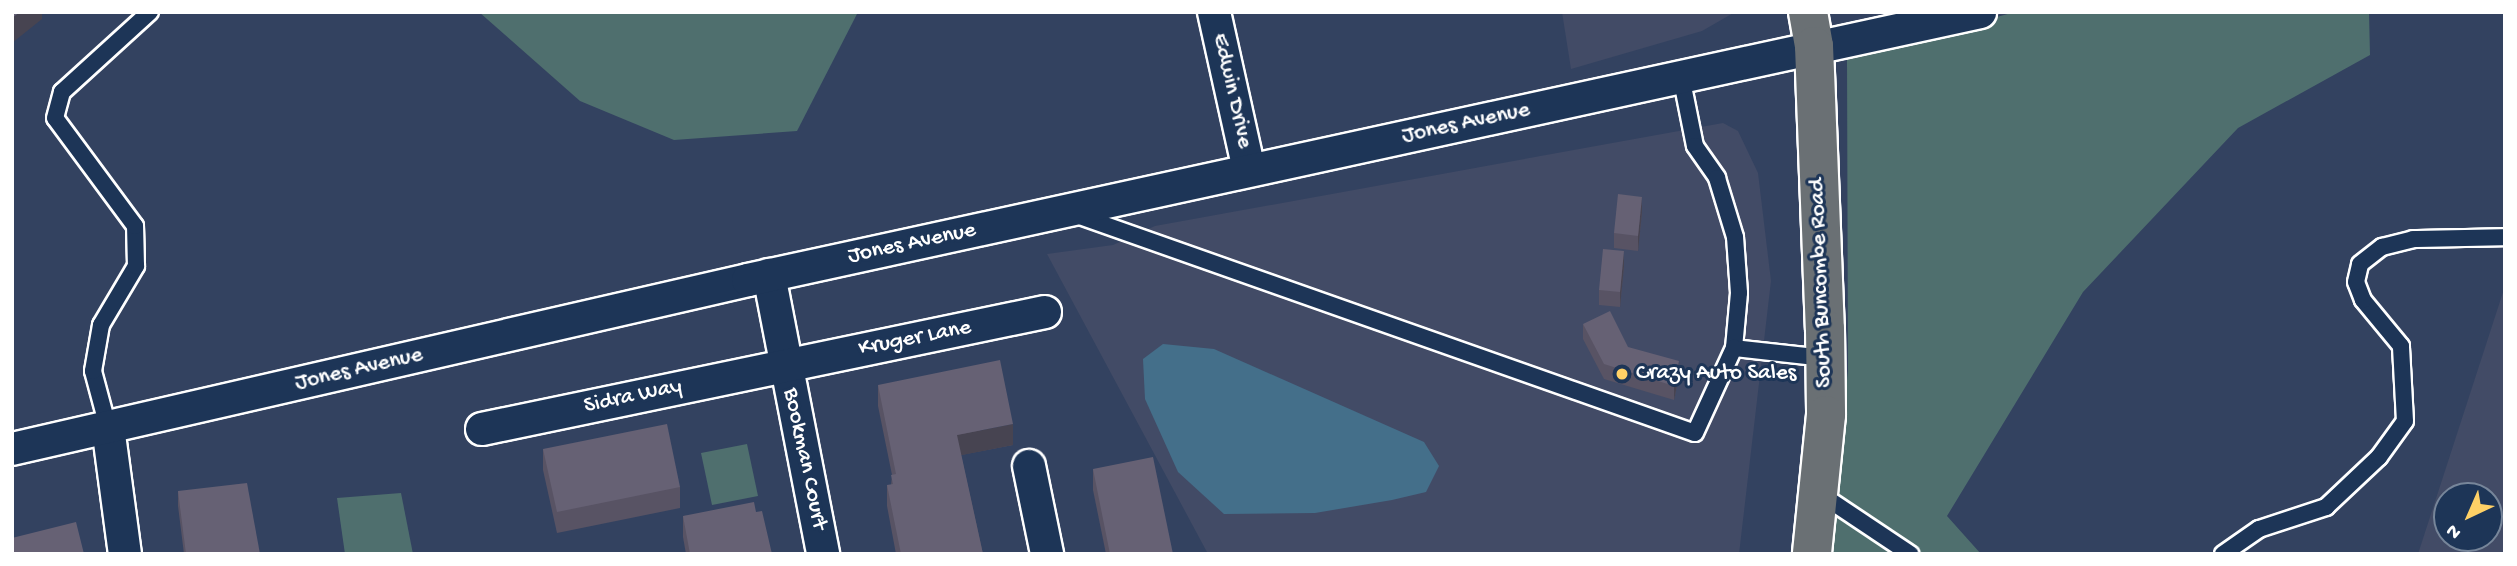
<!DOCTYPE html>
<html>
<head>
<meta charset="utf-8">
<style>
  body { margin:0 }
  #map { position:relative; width:2517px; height:566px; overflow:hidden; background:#334260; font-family:"Gochi Hand",sans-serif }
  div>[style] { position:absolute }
  .built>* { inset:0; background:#424b66 }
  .green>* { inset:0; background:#4f6f6e }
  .water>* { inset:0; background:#446f8a }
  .roads { filter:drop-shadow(2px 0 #fff) drop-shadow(-2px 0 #fff) drop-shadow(0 2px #fff) drop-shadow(0 -2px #fff) }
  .service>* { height:16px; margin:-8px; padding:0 8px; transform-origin:8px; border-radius:8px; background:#1d3557 }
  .minor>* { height:32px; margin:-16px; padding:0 16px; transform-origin:16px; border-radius:16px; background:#1d3557 }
  .primary>* { height:38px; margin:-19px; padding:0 19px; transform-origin:19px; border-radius:19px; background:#6a7074 }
  .wall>* { inset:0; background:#585364 }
  .shaded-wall>* { inset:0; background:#474451 }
  .building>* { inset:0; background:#666174 }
  .dots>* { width:19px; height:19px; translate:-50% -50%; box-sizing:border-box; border:4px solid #1d3557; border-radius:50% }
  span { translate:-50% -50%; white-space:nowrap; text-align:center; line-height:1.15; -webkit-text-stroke:6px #1d3557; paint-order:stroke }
  .street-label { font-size:23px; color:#fff }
  .poi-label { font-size:23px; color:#fff }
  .left { translate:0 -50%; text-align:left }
  .frame { position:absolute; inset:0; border:14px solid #fff; pointer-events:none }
  .north { position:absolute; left:2433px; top:482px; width:70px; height:70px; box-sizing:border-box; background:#1d3557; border:2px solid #77869a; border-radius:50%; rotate:224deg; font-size:19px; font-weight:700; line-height:28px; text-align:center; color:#fff }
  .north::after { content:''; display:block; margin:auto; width:24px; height:32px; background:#ffd166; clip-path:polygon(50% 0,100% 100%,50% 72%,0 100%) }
</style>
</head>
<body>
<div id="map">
  <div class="built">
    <div style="clip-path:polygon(1562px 12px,1735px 12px,1702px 31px,1571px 69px)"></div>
    <div style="clip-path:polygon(1723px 123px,1738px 131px,1758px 173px,1771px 281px,1739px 554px,1208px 554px,1047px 254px,1113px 245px,1155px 226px)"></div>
    <div style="clip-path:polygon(evenodd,2505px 286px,2505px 554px,2418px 554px,2505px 286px,2489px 496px,2489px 538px,2447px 538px,2447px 496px,2489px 496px)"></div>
  </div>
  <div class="green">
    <div style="clip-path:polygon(479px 12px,858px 12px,797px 131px,674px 140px,580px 101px)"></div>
    <div style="clip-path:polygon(2015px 12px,2369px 12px,2370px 55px,2238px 128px,2083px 292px,1947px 516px,1981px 554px,1830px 554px,1848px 370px,1847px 58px)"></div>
    <div style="clip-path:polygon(747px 444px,758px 496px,712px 505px,701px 453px)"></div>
    <div style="clip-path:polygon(401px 493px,413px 554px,345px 554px,337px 498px)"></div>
  </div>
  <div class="water">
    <div style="clip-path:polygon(1163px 344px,1214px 349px,1424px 442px,1439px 466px,1426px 492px,1392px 500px,1315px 513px,1224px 514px,1178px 472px,1145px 399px,1143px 359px)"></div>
  </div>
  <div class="roads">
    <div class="service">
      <div style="left:1681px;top:76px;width:71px;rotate:78.7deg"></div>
      <div style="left:1695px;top:146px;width:39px;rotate:55deg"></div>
      <div style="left:1717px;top:178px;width:62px;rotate:73deg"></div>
      <div style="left:1735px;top:237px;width:56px;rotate:85.9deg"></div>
      <div style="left:1739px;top:293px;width:55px;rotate:95.2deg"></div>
      <div style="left:1734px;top:348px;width:92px;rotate:6.3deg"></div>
      <div style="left:1074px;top:214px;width:658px;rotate:19.43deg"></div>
      <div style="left:1695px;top:433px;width:94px;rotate:-65.4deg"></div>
      <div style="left:108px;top:427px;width:58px;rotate:-105deg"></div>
      <div style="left:93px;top:371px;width:47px;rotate:-80.1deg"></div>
      <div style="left:101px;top:325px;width:69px;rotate:-59.3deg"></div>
      <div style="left:136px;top:266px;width:40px;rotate:-91.4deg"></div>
      <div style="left:135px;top:226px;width:134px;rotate:-126.5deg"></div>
      <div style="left:55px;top:118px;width:27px;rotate:-75deg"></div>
      <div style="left:62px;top:92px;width:119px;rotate:-42.3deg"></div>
      <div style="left:1819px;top:493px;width:110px;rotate:33.8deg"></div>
      <div style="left:2223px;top:554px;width:44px;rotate:-34.8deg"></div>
      <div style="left:2259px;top:529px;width:71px;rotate:-18.2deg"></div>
      <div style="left:2326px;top:507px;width:73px;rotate:-43.3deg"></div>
      <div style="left:2379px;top:457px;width:44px;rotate:-54.2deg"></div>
      <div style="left:2405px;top:421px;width:75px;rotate:-93.1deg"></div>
      <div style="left:2401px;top:346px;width:60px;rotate:-129.6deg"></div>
      <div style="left:2363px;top:300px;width:19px;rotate:-111deg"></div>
      <div style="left:2356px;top:282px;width:18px;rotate:-77deg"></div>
      <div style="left:2360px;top:264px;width:28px;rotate:-38deg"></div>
      <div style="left:2382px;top:247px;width:32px;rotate:-14deg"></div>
      <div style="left:2413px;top:239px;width:92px;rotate:-1.2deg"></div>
    </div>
    <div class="minor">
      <div style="left:1214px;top:12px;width:162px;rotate:77.5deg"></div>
      <div style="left:769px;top:275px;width:284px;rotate:79deg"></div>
      <div style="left:108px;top:427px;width:128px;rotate:82.4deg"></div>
      <div style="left:482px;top:429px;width:575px;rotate:-11.74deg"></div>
      <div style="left:12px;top:449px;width:755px;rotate:-12.93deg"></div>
      <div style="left:748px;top:280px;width:1261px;rotate:-12.27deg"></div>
      <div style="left:1029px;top:466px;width:90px;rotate:78.4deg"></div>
    </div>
    <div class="primary">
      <div style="left:1808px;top:12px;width:35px;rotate:80deg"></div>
      <div style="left:1814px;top:46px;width:283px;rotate:87.8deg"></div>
      <div style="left:1825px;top:329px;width:86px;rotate:89.3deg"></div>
      <div style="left:1826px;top:415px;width:140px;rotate:95.8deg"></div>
    </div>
  </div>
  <div class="wall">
    <div style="clip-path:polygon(1642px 212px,1638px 251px,1614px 248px,1614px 233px)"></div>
    <div style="clip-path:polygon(1624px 266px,1620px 307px,1599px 305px,1599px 290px)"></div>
    <div style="clip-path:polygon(1583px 324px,1679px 376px,1674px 400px,1604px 379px,1583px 339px)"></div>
    <div style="clip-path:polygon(878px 385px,1013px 445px,961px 455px,983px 554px,896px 554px,887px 506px,887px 485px,891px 485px,892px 475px,878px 406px)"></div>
    <div style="clip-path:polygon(543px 449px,680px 487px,680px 508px,557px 533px,543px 470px)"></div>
    <div style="clip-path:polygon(1093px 469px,1173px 554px,1106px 554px,1093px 490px)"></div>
    <div style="clip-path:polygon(178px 491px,260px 554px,184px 554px,178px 506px)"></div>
    <div style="clip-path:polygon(756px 512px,772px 554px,686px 554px,683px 537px,683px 516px)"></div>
  </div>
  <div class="shaded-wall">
    <div style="clip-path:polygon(20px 12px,42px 12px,42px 19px,12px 43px,12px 18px)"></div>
    <div style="clip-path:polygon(1642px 197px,1642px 212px,1638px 251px,1638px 236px)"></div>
    <div style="clip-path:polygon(1624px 251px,1624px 266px,1620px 307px,1620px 292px)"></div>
    <div style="clip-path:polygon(1679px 361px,1679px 376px,1674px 400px,1674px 386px)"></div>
    <div style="clip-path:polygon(1013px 424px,1013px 445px,957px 456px,957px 435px)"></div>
  </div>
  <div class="building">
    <div style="clip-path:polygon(12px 12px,20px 12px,12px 18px)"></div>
    <div style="clip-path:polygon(1618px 194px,1642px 197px,1638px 236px,1614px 233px)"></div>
    <div style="clip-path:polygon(1603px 249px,1624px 251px,1620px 292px,1599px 290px)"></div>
    <div style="clip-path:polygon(1610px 311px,1628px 347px,1679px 361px,1674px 386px,1604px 364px,1583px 324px)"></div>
    <div style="clip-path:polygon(1000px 360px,1013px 424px,957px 435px,983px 554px,901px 554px,887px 485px,893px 484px,891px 475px,896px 474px,878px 385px)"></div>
    <div style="clip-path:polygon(667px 424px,680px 487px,557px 512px,543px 449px)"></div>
    <div style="clip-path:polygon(1153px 457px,1173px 554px,1110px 554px,1093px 469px)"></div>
    <div style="clip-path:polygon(247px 483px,260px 554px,186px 554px,178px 491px)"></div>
    <div style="clip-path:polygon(754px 502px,756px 512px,762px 511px,772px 554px,690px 554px,683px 516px)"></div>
    <div style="clip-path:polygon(76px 522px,84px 554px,12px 554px,12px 538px)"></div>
  </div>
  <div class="dots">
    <div style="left:1622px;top:374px;background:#ffd166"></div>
  </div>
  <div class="street-label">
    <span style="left:1231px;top:91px;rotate:77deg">Edwin Drive</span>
    <span style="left:1466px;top:124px;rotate:-12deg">Jones Avenue</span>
    <span style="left:912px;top:244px;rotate:-12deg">Jones Avenue</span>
    <span style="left:1822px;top:283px;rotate:-92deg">South Buncombe Road</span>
    <span style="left:915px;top:339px;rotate:-11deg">Kruger Lane</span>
    <span style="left:359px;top:370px;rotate:-13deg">Jones Avenue</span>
    <span style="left:633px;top:397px;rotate:-12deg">Sidra Way</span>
    <span style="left:804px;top:459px;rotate:78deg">Bookman Court</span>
  </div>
  <div class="poi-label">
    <span class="left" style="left:1636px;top:374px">Crazy Auto Sales</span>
  </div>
  <div class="frame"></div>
  <div class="north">N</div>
</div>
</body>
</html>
